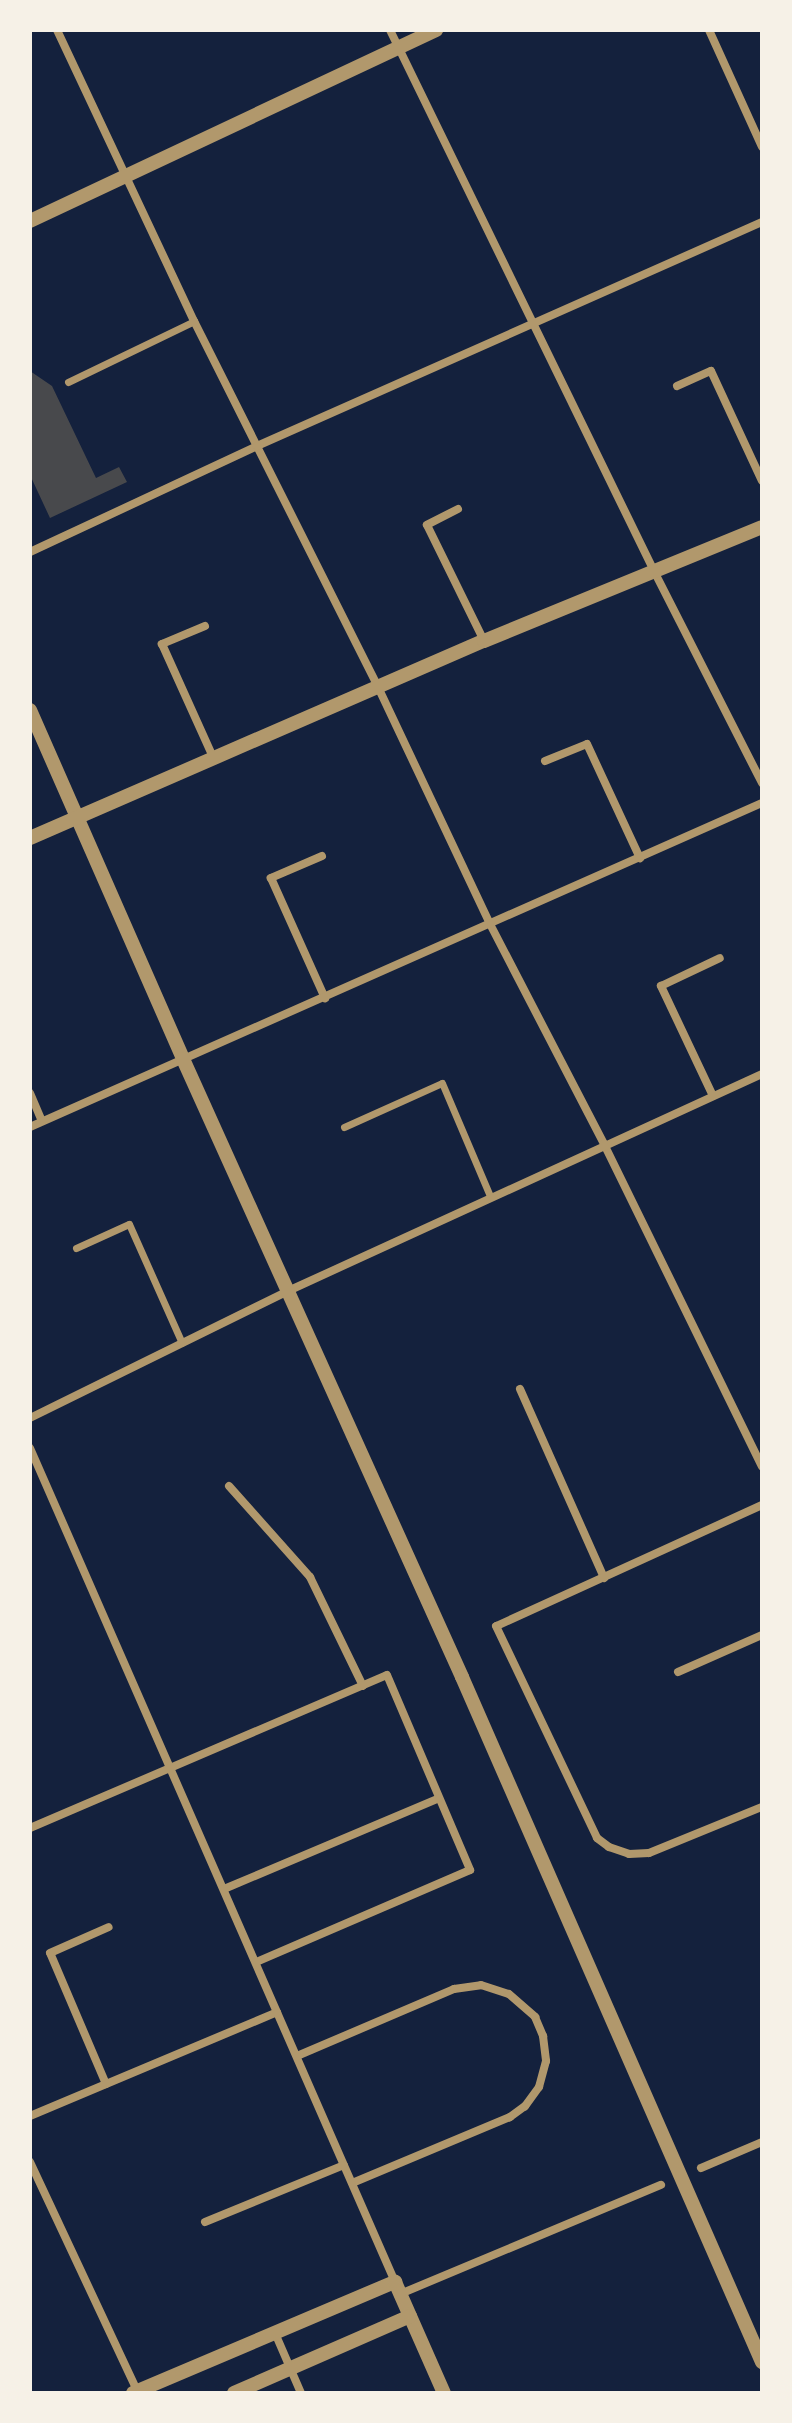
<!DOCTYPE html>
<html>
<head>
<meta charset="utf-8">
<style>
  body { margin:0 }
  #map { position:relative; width:792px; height:2423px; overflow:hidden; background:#14213d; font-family:Roboto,sans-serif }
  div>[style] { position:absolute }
  .building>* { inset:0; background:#48494c }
  .pedestrian>* { height:7px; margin:-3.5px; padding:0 3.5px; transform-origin:3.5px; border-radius:3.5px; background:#b1986c }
  .minor>* { height:8px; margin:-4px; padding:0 4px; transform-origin:4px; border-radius:4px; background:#b1986c }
  .tertiary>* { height:14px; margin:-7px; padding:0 7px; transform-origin:7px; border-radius:7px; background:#b1986c }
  span { translate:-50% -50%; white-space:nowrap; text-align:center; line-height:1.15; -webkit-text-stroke:8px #f6f1e7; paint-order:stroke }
  .frame { position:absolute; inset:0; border:32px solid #f6f1e7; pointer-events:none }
</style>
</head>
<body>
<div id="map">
  <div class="building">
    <div style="clip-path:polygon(30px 371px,52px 386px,96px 478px,119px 467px,127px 482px,50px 518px,30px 475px)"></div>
  </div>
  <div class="pedestrian">
    <div style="left:68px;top:382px;width:140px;rotate:-25.8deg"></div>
    <div style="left:344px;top:1127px;width:107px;rotate:-24.2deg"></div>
    <div style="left:442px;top:1083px;width:123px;rotate:67deg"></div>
    <div style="left:76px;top:1248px;width:58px;rotate:-24.4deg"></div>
    <div style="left:129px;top:1224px;width:130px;rotate:66deg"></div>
  </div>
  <div class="minor">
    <div style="left:57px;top:30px;width:322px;rotate:64.8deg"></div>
    <div style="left:194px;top:321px;width:410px;rotate:63.3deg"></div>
    <div style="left:378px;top:687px;width:262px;rotate:64.7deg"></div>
    <div style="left:490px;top:924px;width:248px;rotate:62.6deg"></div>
    <div style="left:604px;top:1144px;width:359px;rotate:63.9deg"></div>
    <div style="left:390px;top:30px;width:604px;rotate:63.99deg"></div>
    <div style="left:655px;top:573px;width:236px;rotate:63deg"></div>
    <div style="left:709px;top:30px;width:128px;rotate:65.6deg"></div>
    <div style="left:677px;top:386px;width:37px;rotate:-24deg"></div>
    <div style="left:711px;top:371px;width:121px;rotate:65.1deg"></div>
    <div style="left:458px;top:509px;width:35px;rotate:153deg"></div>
    <div style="left:427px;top:525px;width:129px;rotate:63.8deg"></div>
    <div style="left:30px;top:552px;width:251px;rotate:-25deg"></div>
    <div style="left:257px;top:446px;width:552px;rotate:-23.92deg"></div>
    <div style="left:205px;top:626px;width:47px;rotate:157.3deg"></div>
    <div style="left:162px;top:644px;width:126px;rotate:65.7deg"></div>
    <div style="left:545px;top:761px;width:45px;rotate:-22deg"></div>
    <div style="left:587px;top:744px;width:126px;rotate:65.1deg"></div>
    <div style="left:322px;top:856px;width:56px;rotate:156.7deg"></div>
    <div style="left:271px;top:878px;width:132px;rotate:65.8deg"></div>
    <div style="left:30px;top:1093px;width:30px;rotate:67deg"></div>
    <div style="left:713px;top:1096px;width:122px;rotate:-115.3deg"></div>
    <div style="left:661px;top:986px;width:65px;rotate:-25.4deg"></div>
    <div style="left:30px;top:1127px;width:800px;rotate:-23.88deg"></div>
    <div style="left:520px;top:1389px;width:207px;rotate:66deg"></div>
    <div style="left:30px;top:1418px;width:288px;rotate:-26.2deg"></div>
    <div style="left:288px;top:1291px;width:521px;rotate:-24.6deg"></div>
    <div style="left:30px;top:1448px;width:910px;rotate:66.36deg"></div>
    <div style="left:229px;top:1486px;width:122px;rotate:48.3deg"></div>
    <div style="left:310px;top:1577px;width:121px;rotate:64.1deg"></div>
    <div style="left:762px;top:1505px;width:292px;rotate:155.5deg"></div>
    <div style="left:496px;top:1626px;width:235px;rotate:64.5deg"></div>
    <div style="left:597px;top:1838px;width:15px;rotate:37deg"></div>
    <div style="left:609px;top:1847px;width:21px;rotate:19deg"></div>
    <div style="left:629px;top:1854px;width:20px;rotate:-3deg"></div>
    <div style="left:649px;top:1853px;width:122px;rotate:-22.2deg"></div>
    <div style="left:678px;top:1672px;width:92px;rotate:-23.8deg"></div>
    <div style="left:30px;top:1828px;width:388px;rotate:-23.2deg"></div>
    <div style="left:387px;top:1675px;width:212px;rotate:66.9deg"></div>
    <div style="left:470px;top:1870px;width:233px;rotate:156.7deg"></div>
    <div style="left:224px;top:1889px;width:233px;rotate:-22.9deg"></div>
    <div style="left:297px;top:2056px;width:171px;rotate:-23.1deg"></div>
    <div style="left:454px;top:1989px;width:27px;rotate:-8deg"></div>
    <div style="left:481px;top:1985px;width:29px;rotate:18deg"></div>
    <div style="left:509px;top:1994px;width:35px;rotate:41deg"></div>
    <div style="left:535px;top:2017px;width:21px;rotate:67deg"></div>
    <div style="left:543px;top:2036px;width:25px;rotate:83deg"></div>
    <div style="left:546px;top:2061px;width:27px;rotate:105deg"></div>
    <div style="left:539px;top:2087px;width:24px;rotate:126deg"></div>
    <div style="left:525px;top:2106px;width:19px;rotate:144deg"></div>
    <div style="left:510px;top:2117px;width:171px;rotate:157.3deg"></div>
    <div style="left:106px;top:2084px;width:142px;rotate:-113.1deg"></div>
    <div style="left:50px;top:1953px;width:64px;rotate:-23.8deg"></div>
    <div style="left:30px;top:2116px;width:268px;rotate:-22.8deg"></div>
    <div style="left:30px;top:2162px;width:255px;rotate:64.9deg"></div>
    <div style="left:701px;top:2168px;width:66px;rotate:-23.1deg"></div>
    <div style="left:205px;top:2222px;width:150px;rotate:-22.3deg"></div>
    <div style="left:400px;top:2294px;width:283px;rotate:-22.7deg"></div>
    <div style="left:275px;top:2333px;width:65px;rotate:66.6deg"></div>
  </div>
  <div class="tertiary">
    <div style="left:30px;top:221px;width:449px;rotate:-25.2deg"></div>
    <div style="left:30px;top:710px;width:381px;rotate:66.3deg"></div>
    <div style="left:183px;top:1059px;width:678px;rotate:65.7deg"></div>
    <div style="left:462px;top:1677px;width:748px;rotate:66.35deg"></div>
    <div style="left:30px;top:838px;width:495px;rotate:-23.5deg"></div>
    <div style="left:484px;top:641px;width:300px;rotate:-22.3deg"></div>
    <div style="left:133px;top:2393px;width:285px;rotate:-23deg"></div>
    <div style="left:395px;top:2282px;width:121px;rotate:66.2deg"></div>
    <div style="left:234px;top:2393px;width:192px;rotate:-23.6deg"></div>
  </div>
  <div class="frame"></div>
</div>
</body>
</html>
